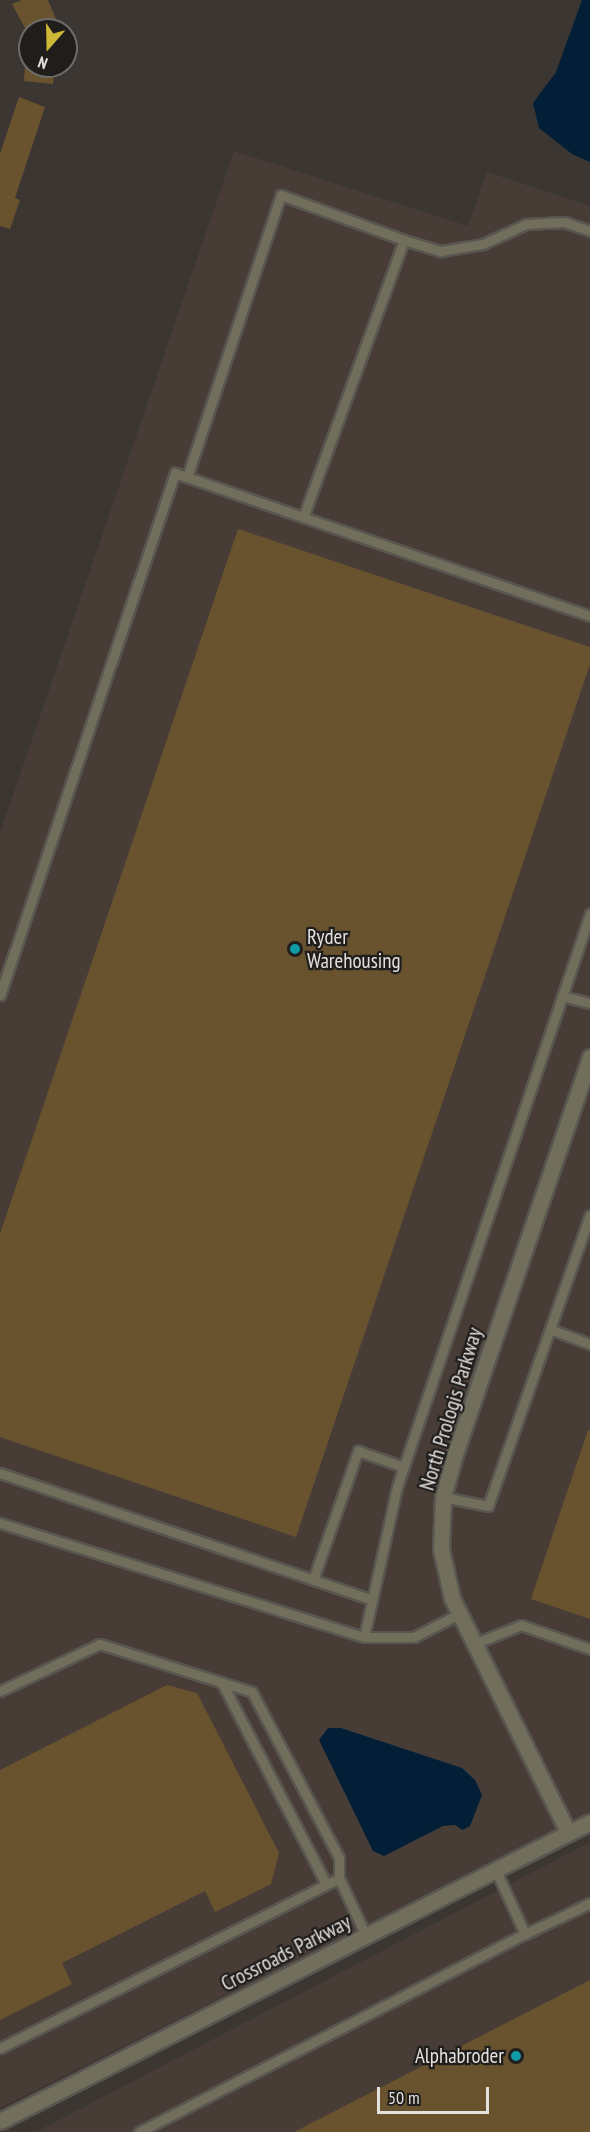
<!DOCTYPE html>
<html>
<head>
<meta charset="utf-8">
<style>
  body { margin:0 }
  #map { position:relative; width:590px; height:2132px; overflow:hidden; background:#3b3632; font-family:"PT Sans Narrow",sans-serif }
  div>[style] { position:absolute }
  .built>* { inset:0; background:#483d36 }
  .water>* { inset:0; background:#031f38 }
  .building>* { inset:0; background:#69532f }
  .roads { filter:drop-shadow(2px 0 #595551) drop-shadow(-2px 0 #595551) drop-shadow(0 2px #595551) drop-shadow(0 -2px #595551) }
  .service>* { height:9px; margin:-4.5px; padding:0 4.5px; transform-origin:4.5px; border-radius:4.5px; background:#726e5c }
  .minor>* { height:15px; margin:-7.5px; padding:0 7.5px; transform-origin:7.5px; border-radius:7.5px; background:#726e5c }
  .tertiary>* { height:15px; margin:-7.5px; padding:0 7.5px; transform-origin:7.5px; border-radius:7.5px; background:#726e5c }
  .dots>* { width:16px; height:16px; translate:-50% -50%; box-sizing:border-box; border:3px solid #201e1c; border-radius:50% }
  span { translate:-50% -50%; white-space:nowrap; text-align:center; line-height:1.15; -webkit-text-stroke:4.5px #201e1c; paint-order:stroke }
  .poi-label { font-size:21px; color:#e3e0de }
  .left { translate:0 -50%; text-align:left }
  .right { translate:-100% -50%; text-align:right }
  .street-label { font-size:21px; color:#e3e0de }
  .north { position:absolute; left:18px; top:18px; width:60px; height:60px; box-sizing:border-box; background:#201e1c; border:2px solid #6e6c6a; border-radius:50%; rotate:200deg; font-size:16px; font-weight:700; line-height:24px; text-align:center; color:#e3e0de }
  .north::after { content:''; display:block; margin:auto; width:21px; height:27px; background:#ceb837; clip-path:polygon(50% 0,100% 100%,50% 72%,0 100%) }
  .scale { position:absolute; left:377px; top:2087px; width:112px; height:27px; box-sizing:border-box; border:3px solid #e3e0de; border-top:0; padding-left:8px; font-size:18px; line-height:21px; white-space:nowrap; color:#e3e0de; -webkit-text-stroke:4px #201e1c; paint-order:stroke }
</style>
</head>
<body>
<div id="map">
  <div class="built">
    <div style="clip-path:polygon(234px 151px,468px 226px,487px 172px,590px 206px,590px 1813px,0 2108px,0 833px)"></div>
    <div style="clip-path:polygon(590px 1842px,590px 2132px,36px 2132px)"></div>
  </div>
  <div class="water">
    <div style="clip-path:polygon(582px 0,590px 0,590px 162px,572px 154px,539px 128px,533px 103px,556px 72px)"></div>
    <div style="clip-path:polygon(328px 1728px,341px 1728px,462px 1768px,475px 1780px,482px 1795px,470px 1826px,462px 1830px,455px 1825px,443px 1826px,384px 1856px,373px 1851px,319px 1740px)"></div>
  </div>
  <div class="building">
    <div style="clip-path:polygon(22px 0,48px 0,58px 24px,44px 30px,26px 30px,12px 4px)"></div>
    <div style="clip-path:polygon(25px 66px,55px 66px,53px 84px,24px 81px)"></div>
    <div style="clip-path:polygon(19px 97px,45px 107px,15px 198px,20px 200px,10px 229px,0 226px,0 154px)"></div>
    <div style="clip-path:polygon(238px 529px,590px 647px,590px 664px,296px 1537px,0 1437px,0 1234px)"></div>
    <div style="clip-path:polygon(588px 1430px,590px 1431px,590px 1619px,531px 1599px)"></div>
    <div style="clip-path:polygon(167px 1685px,197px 1693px,279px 1853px,271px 1884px,215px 1912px,205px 1891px,62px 1963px,72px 1984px,0 2020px,0 1770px)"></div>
    <div style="clip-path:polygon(590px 1980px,590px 2132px,294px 2132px)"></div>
  </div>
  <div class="roads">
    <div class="service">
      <div style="left:404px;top:240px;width:39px;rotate:17deg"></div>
      <div style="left:441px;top:251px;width:43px;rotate:-9.5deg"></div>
      <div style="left:483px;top:244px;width:47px;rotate:-24.9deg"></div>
      <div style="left:526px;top:224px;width:38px;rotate:-3deg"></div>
      <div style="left:564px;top:222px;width:28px;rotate:19deg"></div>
      <div style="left:187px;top:477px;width:297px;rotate:-71.6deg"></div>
      <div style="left:281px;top:195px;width:131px;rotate:20.1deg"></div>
      <div style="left:404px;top:240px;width:295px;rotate:110deg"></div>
      <div style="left:0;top:995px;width:551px;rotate:-71.47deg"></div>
      <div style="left:175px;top:473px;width:439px;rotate:19deg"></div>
      <div style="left:562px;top:996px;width:29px;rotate:14deg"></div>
      <div style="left:550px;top:1329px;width:43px;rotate:20.6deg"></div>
      <div style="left:0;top:1473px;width:393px;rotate:18.8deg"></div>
      <div style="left:443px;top:1497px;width:46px;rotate:11.3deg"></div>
      <div style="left:488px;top:1506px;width:308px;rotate:-70.7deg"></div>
      <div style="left:0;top:1523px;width:381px;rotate:17.4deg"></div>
      <div style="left:364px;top:1637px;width:50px"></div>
      <div style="left:414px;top:1637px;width:51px;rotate:-27.1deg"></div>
      <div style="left:313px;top:1580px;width:137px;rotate:-70.8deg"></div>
      <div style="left:358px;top:1451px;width:49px;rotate:19.2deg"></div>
      <div style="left:364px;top:1637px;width:154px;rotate:-77.6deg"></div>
      <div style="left:397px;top:1487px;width:605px;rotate:-71.39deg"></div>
      <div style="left:474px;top:1644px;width:51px;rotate:-22deg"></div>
      <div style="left:521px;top:1625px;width:73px;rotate:19.2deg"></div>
      <div style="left:222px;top:1683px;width:226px;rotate:62.6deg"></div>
      <div style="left:0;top:1691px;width:110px;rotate:-25.2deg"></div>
      <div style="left:100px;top:1644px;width:159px;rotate:17.5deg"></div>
      <div style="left:252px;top:1692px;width:187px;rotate:62.3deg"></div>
      <div style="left:339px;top:1858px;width:20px;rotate:90deg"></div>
      <div style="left:339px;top:1878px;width:64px;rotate:65deg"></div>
      <div style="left:525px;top:1934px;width:72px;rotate:-25.5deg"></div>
      <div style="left:0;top:2048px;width:379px;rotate:-26.6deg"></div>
      <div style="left:139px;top:2132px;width:434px;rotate:-27.2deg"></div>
      <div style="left:525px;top:1934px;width:69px;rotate:-114.7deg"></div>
    </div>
    <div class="minor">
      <div style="left:568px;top:1832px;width:261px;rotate:-116.4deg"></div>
      <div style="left:452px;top:1598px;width:50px;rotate:-102.7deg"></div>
      <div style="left:441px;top:1549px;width:52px;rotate:-87.8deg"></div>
      <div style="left:443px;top:1497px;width:45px;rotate:-74.4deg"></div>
      <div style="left:455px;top:1454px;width:419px;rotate:-71.2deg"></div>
    </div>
    <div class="tertiary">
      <div style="left:0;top:2121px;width:661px;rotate:-26.87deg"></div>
    </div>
  </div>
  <div class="dots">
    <div style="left:295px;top:949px;background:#0f9aa8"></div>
    <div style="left:516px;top:2056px;background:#0f9aa8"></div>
  </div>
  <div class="poi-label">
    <span class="left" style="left:307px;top:949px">Ryder<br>Warehousing</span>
    <span class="right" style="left:504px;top:2056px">Alphabroder</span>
  </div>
  <div class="street-label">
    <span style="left:451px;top:1409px;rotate:-73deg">North Prologis Parkway</span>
    <span style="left:286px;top:1953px;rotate:-27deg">Crossroads Parkway</span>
  </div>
  <div class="north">N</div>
  <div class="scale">50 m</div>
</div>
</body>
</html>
